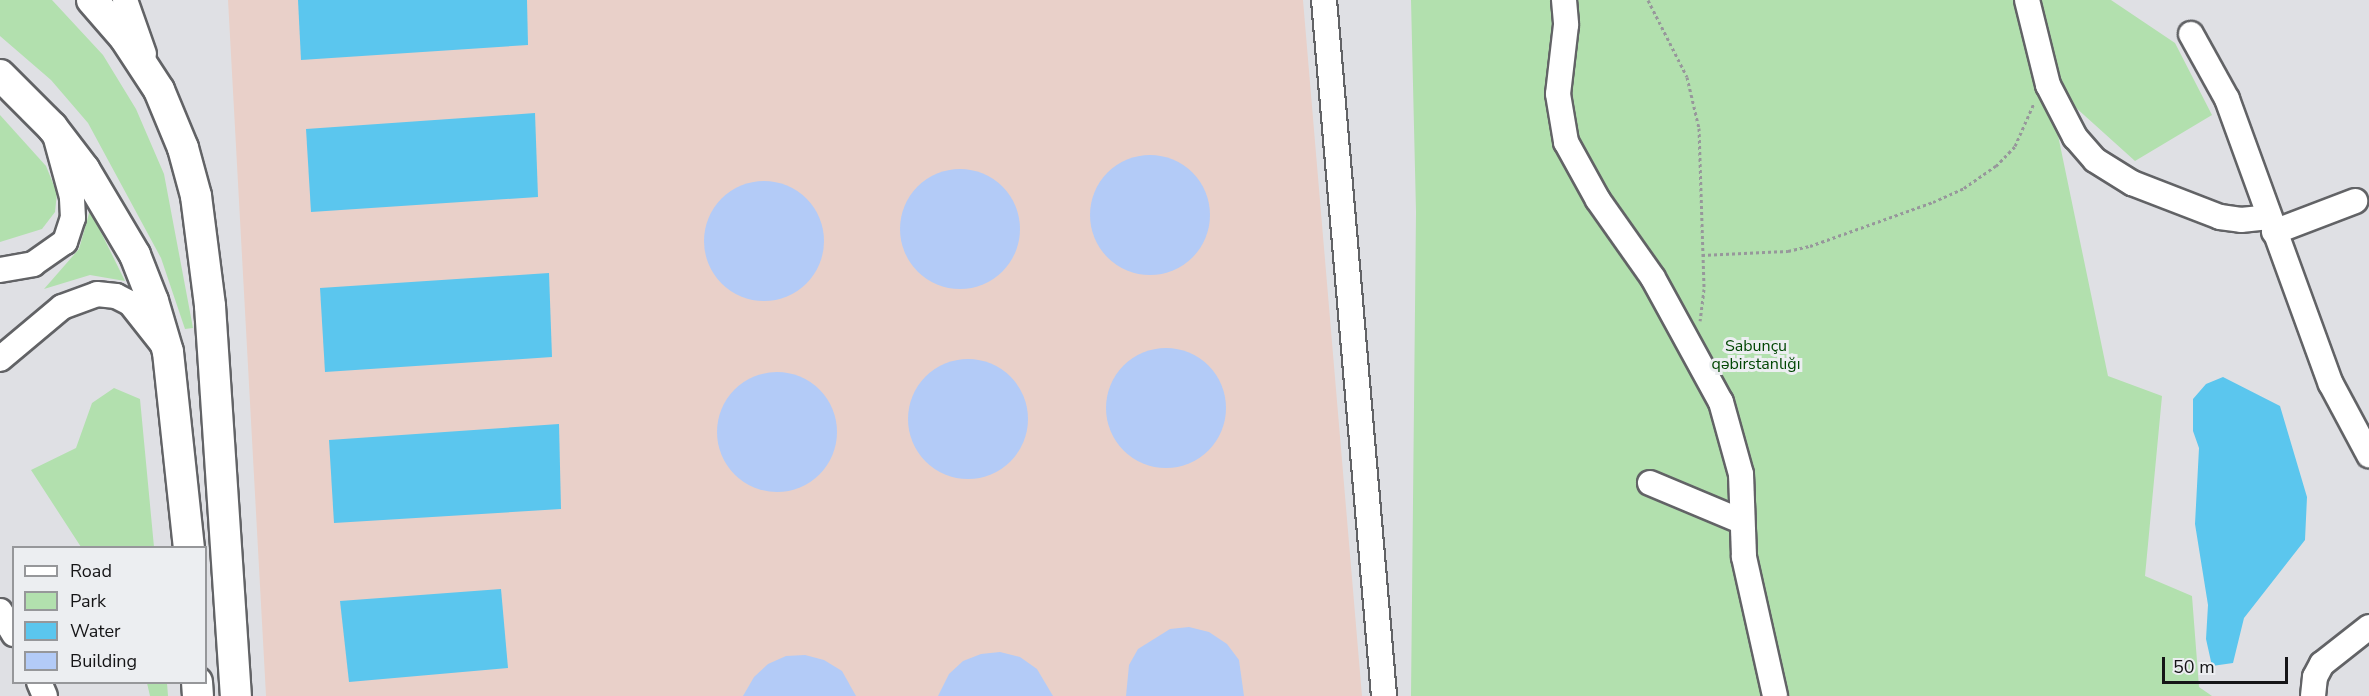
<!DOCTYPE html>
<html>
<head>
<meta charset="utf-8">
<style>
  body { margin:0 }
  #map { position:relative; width:2369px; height:696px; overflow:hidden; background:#dfe0e4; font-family:"Nunito Sans",sans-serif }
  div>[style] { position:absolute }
  .industrial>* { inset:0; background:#e9d0c9 }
  .green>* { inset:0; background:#b2e0ae }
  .water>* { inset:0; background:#5bc6ee }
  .building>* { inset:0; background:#b3cbf7 }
  .round { border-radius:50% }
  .path>* { height:3px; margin-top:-1.5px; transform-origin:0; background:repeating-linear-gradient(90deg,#97979b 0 3px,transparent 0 6px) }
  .roads { filter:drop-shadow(2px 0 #626366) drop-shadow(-2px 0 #626366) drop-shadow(0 2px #626366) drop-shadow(0 -2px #626366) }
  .minor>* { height:24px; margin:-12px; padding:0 12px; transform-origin:12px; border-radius:12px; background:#fff }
  .major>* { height:30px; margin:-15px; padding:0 15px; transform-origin:15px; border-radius:15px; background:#fff }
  span { translate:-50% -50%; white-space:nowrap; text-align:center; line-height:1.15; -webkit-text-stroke:6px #eceef1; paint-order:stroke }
  .park-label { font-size:16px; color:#014603 }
  .legend { position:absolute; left:12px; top:546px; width:195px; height:138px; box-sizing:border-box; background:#eceef1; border:2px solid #96979a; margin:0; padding:8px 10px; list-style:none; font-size:18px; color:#151517 }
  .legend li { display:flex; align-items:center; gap:12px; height:30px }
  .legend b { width:30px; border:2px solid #96979a }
  .scale { position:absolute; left:2162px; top:657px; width:126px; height:27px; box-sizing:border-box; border:3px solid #151517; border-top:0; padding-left:8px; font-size:18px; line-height:21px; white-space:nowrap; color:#151517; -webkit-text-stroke:4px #eceef1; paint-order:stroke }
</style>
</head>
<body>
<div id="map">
  <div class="industrial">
    <div style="clip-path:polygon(228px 0,1303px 0,1362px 696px,266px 696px)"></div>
  </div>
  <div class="green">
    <div style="clip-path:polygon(0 0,52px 0,103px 55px,136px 109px,164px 174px,193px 328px,185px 329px,161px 258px,88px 123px,51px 80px,0 36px)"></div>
    <div style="clip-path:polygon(1411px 0,2111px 0,2175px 43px,2212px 115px,2135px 161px,2074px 106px,2054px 116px,2108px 376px,2162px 396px,2145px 576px,2192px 596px,2199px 687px,2212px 696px,1411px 696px,1416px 212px)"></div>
    <div style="clip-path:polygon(0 115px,46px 166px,57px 193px,55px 212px,42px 229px,0 242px)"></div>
    <div style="clip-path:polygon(90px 210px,125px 281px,90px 275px,44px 289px,79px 249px)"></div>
    <div style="clip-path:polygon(114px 388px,140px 399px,154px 547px,81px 547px,31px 470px,76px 448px,92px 403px)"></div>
    <div style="clip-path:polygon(147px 683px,167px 683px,168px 696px,150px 696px)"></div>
  </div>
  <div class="water">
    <div style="clip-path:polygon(298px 0,527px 0,528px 45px,301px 60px)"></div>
    <div style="clip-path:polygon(535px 113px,538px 197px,311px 212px,306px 129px)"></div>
    <div style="clip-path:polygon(549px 273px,552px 357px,325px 372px,320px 288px)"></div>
    <div style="clip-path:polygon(2223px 377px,2280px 406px,2307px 497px,2305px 540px,2244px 618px,2233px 663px,2212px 666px,2206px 639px,2208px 605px,2195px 524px,2199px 448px,2193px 431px,2193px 399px,2206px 384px)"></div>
    <div style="clip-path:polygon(559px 424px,561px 509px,334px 523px,329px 440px)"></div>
    <div style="clip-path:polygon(501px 589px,508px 668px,349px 682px,340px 601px)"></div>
  </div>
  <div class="building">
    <div class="round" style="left:1090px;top:155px;width:120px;height:120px"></div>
    <div class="round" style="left:900px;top:169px;width:120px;height:120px"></div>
    <div class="round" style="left:704px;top:181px;width:120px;height:120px"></div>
    <div class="round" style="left:1106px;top:348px;width:120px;height:120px"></div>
    <div class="round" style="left:908px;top:359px;width:120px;height:120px"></div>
    <div class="round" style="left:717px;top:372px;width:120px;height:120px"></div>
    <div style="clip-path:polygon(1189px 627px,1209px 632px,1227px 644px,1239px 660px,1244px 696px,1126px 696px,1129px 665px,1138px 649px,1170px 629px)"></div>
    <div style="clip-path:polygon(1000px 652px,1020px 657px,1037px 669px,1053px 696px,938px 696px,949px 674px,963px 661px,981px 654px)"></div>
    <div style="clip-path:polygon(805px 655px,824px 660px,842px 671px,856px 696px,743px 696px,754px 677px,768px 664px,786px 656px)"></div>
  </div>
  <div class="path">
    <div style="left:1648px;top:0;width:86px;rotate:63.1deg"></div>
    <div style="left:1687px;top:77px;width:52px;rotate:76.8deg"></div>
    <div style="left:1699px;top:128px;width:161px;rotate:88.2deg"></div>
    <div style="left:1704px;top:289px;width:32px;rotate:97deg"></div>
    <div style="left:1702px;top:255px;width:86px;rotate:-2.7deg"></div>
    <div style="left:1788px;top:251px;width:23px;rotate:-13deg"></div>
    <div style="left:1810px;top:246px;width:131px;rotate:-19.7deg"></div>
    <div style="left:1933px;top:202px;width:34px;rotate:-24deg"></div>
    <div style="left:1964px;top:188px;width:39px;rotate:-35deg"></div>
    <div style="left:1996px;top:166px;width:28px;rotate:-46deg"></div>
    <div style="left:2015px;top:146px;width:47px;rotate:-66.2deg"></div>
  </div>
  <div class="roads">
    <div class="minor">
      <div style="left:125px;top:0;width:57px;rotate:70.6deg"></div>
      <div style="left:1324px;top:0;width:699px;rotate:85.07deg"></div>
      <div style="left:1564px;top:0;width:25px;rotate:85deg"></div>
      <div style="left:1566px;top:25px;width:69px;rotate:96.6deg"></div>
      <div style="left:1558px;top:94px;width:49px;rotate:80.5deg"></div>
      <div style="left:1566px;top:142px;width:66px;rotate:61.1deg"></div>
      <div style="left:1598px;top:200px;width:95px;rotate:54.8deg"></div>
      <div style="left:1653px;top:278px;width:141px;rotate:61.3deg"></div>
      <div style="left:1721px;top:402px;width:75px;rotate:74.5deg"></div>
      <div style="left:1741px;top:474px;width:83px;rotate:87.9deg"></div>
      <div style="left:1744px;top:557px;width:142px;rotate:77.4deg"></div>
      <div style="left:2027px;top:0;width:88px;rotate:76.1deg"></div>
      <div style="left:2048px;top:85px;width:59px;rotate:62.6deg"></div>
      <div style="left:2075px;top:137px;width:30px;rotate:49deg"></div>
      <div style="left:2095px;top:160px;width:44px;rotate:31.9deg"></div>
      <div style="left:2132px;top:183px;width:94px;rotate:21.1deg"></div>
      <div style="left:2220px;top:217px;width:21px;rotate:8deg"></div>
      <div style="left:2241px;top:220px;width:28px;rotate:-6deg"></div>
      <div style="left:2191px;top:34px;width:74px;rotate:61deg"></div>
      <div style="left:2227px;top:99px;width:303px;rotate:70deg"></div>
      <div style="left:2331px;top:384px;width:81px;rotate:61.8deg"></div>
      <div style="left:2274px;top:232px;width:87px;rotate:-20.9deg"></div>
      <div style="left:0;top:270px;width:34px;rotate:-10deg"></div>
      <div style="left:33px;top:264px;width:39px;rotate:-35deg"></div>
      <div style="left:65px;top:242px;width:25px;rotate:-72deg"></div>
      <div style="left:73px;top:218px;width:21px;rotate:-93deg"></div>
      <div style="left:72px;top:197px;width:64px;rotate:-105.3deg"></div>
      <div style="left:0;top:359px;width:81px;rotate:-40deg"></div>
      <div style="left:62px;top:307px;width:37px;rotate:-20deg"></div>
      <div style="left:97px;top:294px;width:19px;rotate:6deg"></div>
      <div style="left:116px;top:296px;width:16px;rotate:27deg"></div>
      <div style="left:130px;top:303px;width:53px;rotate:51.8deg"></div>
      <div style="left:1650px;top:483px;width:99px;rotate:22.7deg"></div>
      <div style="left:0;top:611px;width:27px;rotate:59deg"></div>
      <div style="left:39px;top:682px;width:15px;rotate:67deg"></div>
      <div style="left:2313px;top:696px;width:19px;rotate:-84deg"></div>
      <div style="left:2315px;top:677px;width:15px;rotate:-62deg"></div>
      <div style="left:2322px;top:664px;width:60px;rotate:-38.2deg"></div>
    </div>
    <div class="major">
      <div style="left:92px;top:0;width:50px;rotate:49deg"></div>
      <div style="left:125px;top:38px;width:62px;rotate:56.8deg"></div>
      <div style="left:159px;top:90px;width:63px;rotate:67.5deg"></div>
      <div style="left:183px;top:148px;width:50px;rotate:74.8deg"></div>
      <div style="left:196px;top:196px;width:111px;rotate:82.7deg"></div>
      <div style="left:210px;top:306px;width:391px;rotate:86.2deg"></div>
      <div style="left:0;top:75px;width:74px;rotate:45deg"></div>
      <div style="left:52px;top:127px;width:53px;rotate:52.7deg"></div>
      <div style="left:84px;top:169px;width:100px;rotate:59.3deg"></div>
      <div style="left:135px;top:255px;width:49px;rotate:68.6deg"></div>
      <div style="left:153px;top:301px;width:53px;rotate:73.6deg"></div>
      <div style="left:168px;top:352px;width:197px;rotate:83.9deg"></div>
      <div style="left:197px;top:682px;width:14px;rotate:86deg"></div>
    </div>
  </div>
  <div class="park-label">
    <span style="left:1756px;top:355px">Sabunçu<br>qəbirstanlığı</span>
  </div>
  <ul class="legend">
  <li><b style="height:8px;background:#fff"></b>Road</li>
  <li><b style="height:16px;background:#b2e0ae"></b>Park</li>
  <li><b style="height:16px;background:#5bc6ee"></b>Water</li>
  <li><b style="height:16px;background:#b3cbf7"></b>Building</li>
  </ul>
  <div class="scale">50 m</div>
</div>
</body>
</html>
